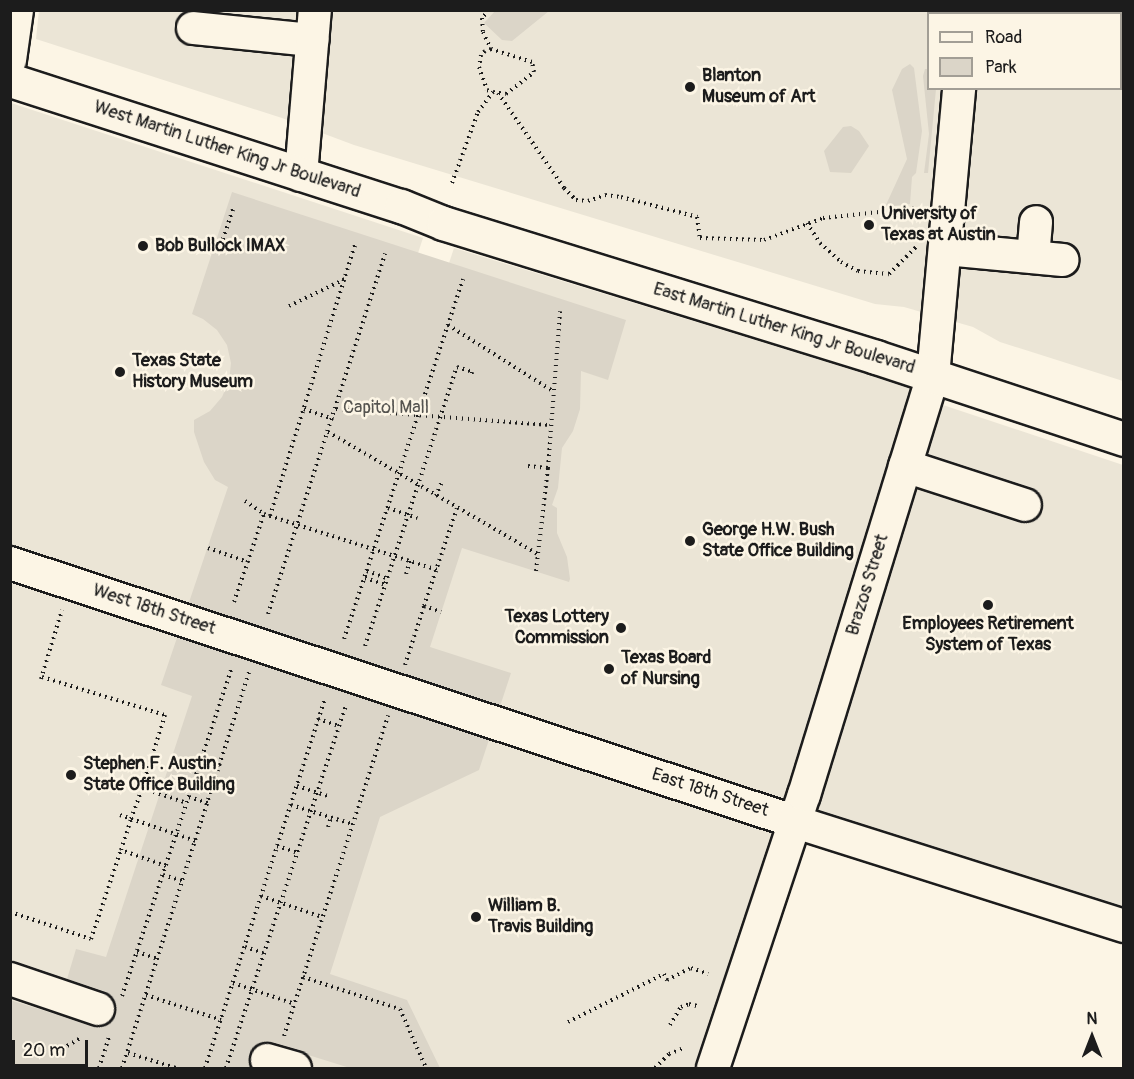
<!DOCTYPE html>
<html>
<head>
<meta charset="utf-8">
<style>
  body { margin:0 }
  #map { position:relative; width:1134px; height:1079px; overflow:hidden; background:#fcf5e5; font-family:Pangolin,sans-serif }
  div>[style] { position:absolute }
  .built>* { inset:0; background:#ebe5d6 }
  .green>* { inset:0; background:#dbd5c8 }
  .path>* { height:4px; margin-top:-2px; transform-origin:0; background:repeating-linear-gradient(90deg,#1c1c1c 0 1.5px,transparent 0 6px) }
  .roads { filter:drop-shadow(2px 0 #1c1c1c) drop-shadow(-2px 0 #1c1c1c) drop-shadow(0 2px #1c1c1c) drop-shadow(0 -2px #1c1c1c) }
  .minor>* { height:32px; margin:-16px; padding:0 16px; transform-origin:16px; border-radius:16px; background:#fcf5e5 }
  .major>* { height:33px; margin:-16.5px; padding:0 16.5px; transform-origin:16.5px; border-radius:16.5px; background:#fcf5e5 }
  .dots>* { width:16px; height:16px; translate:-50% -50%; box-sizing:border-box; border:3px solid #fcf5e5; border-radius:50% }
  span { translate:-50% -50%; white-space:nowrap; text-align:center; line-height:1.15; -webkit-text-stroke:5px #fcf5e5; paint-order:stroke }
  .poi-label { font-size:18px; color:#1c1c1c; font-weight:700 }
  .left { translate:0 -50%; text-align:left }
  .right { translate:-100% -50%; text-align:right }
  .street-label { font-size:18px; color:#1c1c1c }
  .park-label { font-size:18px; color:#555450 }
  .frame { position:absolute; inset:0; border:12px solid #1c1c1c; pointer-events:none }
  .legend { position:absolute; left:927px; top:12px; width:195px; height:78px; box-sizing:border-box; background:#fcf5e5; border:2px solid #a29e95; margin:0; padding:8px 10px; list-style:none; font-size:18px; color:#1c1c1c }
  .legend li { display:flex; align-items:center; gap:12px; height:30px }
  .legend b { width:30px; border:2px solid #a29e95 }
  .north { position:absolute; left:1062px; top:1007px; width:60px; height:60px; -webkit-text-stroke:4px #fcf5e5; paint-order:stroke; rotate:0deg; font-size:16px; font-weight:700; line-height:24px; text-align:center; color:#1c1c1c }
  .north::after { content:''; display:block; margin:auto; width:21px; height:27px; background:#1c1c1c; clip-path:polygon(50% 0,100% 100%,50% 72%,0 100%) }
  .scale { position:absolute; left:12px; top:1040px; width:76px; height:27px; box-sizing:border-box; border:3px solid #1c1c1c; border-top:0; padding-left:8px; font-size:18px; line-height:21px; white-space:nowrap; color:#1c1c1c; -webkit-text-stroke:4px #fcf5e5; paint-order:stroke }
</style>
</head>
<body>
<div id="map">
  <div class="built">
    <div style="clip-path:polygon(evenodd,39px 10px,1123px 11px,1123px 381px,1000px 342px,973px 327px,904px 307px,875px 304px,354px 145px,282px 118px,36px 39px,39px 10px,928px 14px,1120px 14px,1120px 88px,928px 88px,928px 14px)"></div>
    <div style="clip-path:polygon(11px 103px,423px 238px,148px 1068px,11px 1068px)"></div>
    <div style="clip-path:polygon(454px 248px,918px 390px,695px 1068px,184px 1068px)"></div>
    <div style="clip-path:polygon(943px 405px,1123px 465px,1123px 909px,812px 812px)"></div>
  </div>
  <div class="green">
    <div style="clip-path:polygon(495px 11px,495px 10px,549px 11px,512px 41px,502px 40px,484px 23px)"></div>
    <div style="clip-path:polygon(910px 64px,914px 68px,922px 131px,916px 173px,912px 177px,910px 204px,885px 207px,907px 159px,892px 90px,902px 69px)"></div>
    <div style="clip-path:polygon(925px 69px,928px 69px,928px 88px,936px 89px,928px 173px,924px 173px,929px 134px,923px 76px)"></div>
    <div style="clip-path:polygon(851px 126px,859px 131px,869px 146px,851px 173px,830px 172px,824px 151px,843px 127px)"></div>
    <div style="clip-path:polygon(232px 192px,626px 320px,608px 380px,581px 371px,580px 409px,573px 431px,562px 448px,558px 488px,552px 505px,557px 508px,557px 533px,567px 557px,570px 579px,569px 582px,462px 548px,430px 647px,511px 673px,479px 770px,380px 817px,330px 974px,407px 1000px,440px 1068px,350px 1068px,273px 1044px,264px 1068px,11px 1068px,10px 1000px,93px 1026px,104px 991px,67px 979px,76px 949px,106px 957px,192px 696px,161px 685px,228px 487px,215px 480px,204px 462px,194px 432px,194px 420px,210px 411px,222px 397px,229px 381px,231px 363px,227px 345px,217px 330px,203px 319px,192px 314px)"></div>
  </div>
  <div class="path">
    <div style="left:489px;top:10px;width:11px;rotate:131deg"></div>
    <div style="left:482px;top:18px;width:14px;rotate:86deg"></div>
    <div style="left:483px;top:32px;width:19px;rotate:65deg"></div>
    <div style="left:498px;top:93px;width:116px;rotate:55.2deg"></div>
    <div style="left:564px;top:188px;width:17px;rotate:45deg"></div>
    <div style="left:576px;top:200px;width:12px;rotate:5deg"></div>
    <div style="left:588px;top:201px;width:18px;rotate:-19deg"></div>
    <div style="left:605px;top:195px;width:16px;rotate:7deg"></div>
    <div style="left:621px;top:197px;width:79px;rotate:14.7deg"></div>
    <div style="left:697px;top:217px;width:21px;rotate:82deg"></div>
    <div style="left:700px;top:238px;width:64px;rotate:1.8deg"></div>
    <div style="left:764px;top:240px;width:63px;rotate:-20.4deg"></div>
    <div style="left:823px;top:218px;width:94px;rotate:-6.1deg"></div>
    <div style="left:452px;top:183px;width:76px;rotate:-69.9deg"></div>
    <div style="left:478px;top:112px;width:25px;rotate:-53deg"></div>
    <div style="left:493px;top:92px;width:13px;rotate:9deg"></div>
    <div style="left:506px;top:94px;width:36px;rotate:-38deg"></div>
    <div style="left:534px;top:72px;width:10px;rotate:-101deg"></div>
    <div style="left:532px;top:62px;width:43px;rotate:-162.4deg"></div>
    <div style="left:491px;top:49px;width:6px;rotate:162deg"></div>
    <div style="left:485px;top:51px;width:6px;rotate:135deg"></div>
    <div style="left:481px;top:55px;width:12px;rotate:99deg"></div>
    <div style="left:479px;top:67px;width:24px;rotate:71deg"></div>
    <div style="left:487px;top:90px;width:6px;rotate:18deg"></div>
    <div style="left:807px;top:223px;width:24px;rotate:57deg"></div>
    <div style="left:820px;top:243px;width:28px;rotate:42deg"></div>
    <div style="left:841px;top:262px;width:19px;rotate:28deg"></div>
    <div style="left:858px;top:271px;width:31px;rotate:6deg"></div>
    <div style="left:889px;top:274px;width:38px;rotate:-45deg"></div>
    <div style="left:221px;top:245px;width:41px;rotate:-71.6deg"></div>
    <div style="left:289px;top:306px;width:62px;rotate:-25.7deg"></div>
    <div style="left:448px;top:325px;width:124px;rotate:32.2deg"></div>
    <div style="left:304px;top:409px;width:31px;rotate:19deg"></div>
    <div style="left:336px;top:409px;width:215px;rotate:4.3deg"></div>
    <div style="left:328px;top:432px;width:243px;rotate:30.2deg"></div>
    <div style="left:528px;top:466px;width:20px;rotate:6deg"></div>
    <div style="left:436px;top:496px;width:16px;rotate:-68deg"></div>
    <div style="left:245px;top:501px;width:23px;rotate:34deg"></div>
    <div style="left:264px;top:514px;width:182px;rotate:17.9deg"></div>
    <div style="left:388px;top:508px;width:31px;rotate:19deg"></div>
    <div style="left:270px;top:516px;width:285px;rotate:-72.6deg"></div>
    <div style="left:208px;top:548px;width:42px;rotate:19.3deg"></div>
    <div style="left:367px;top:571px;width:23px;rotate:20deg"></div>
    <div style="left:536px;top:571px;width:104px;rotate:-83.4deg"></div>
    <div style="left:548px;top:468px;width:157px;rotate:-85.6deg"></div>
    <div style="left:406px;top:574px;width:14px;rotate:-73deg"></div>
    <div style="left:365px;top:578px;width:22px;rotate:18deg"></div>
    <div style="left:234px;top:602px;width:93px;rotate:-71.2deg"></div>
    <div style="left:424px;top:606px;width:103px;rotate:-71.4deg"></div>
    <div style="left:268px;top:614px;width:379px;rotate:-72deg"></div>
    <div style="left:344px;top:639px;width:379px;rotate:-71.7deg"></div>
    <div style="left:365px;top:646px;width:294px;rotate:-71.8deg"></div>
    <div style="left:457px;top:367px;width:16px;rotate:18deg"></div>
    <div style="left:472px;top:372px;width:5px;rotate:101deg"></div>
    <div style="left:405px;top:665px;width:62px;rotate:-72.1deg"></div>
    <div style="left:424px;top:606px;width:18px;rotate:19deg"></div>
    <div style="left:42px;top:677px;width:129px;rotate:17.2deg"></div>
    <div style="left:165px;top:715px;width:77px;rotate:107.5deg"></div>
    <div style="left:41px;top:679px;width:72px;rotate:-73.1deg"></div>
    <div style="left:318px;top:719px;width:22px;rotate:18deg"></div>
    <div style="left:202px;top:759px;width:19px;rotate:18deg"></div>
    <div style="left:297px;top:786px;width:35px;rotate:18deg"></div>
    <div style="left:189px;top:797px;width:20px;rotate:18deg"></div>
    <div style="left:291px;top:805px;width:64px;rotate:17.3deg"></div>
    <div style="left:120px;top:815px;width:80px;rotate:18.9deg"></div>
    <div style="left:328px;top:827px;width:10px;rotate:-73deg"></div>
    <div style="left:277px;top:846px;width:20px;rotate:18deg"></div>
    <div style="left:166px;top:866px;width:48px;rotate:-160.4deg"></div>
    <div style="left:121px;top:850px;width:33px;rotate:-72deg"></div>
    <div style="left:131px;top:819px;width:33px;rotate:-70deg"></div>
    <div style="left:142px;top:788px;width:47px;rotate:18.4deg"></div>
    <div style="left:163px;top:875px;width:21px;rotate:17deg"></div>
    <div style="left:261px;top:896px;width:65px;rotate:19deg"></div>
    <div style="left:10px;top:912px;width:85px;rotate:18.4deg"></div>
    <div style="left:91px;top:939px;width:94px;rotate:-71.4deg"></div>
    <div style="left:245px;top:947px;width:19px;rotate:18deg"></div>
    <div style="left:137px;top:952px;width:22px;rotate:18deg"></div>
    <div style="left:303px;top:977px;width:102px;rotate:18.3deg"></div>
    <div style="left:400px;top:1009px;width:64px;rotate:66.2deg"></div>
    <div style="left:233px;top:983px;width:65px;rotate:18.7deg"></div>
    <div style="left:146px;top:995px;width:79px;rotate:18.4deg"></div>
    <div style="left:122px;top:996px;width:347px;rotate:-71.5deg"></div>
    <div style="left:568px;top:1022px;width:107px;rotate:-26.6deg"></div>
    <div style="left:664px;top:974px;width:7px;rotate:63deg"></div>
    <div style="left:667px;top:980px;width:27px;rotate:-27deg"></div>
    <div style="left:691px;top:968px;width:18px;rotate:19deg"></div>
    <div style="left:670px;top:1025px;width:21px;rotate:-59deg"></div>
    <div style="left:681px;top:1007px;width:9px;rotate:-21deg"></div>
    <div style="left:689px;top:1004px;width:9px;rotate:13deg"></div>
    <div style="left:284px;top:1036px;width:337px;rotate:-72deg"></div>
    <div style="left:57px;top:1052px;width:27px;rotate:-31deg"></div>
    <div style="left:128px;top:1053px;width:50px;rotate:17.4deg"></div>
    <div style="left:99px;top:1068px;width:35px;rotate:-72deg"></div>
    <div style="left:122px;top:1068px;width:416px;rotate:-72.2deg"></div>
    <div style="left:205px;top:1068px;width:389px;rotate:-72deg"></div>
    <div style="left:226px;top:1068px;width:382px;rotate:-71.7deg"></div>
    <div style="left:655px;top:1068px;width:20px;rotate:-45deg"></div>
    <div style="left:669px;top:1054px;width:16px;rotate:-22deg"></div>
  </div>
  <div class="roads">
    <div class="minor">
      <div style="left:965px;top:14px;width:4px;rotate:-76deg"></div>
      <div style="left:193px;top:28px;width:120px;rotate:5.8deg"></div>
      <div style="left:10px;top:60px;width:50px;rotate:-82deg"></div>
      <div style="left:301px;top:175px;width:166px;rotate:-85.2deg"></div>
      <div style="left:946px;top:249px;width:117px;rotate:5.4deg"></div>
      <div style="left:1033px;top:257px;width:35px;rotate:-85deg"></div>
      <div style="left:905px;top:466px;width:126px;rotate:18deg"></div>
      <div style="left:10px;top:563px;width:828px;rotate:18.24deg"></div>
      <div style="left:796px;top:822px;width:344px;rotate:17.6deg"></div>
      <div style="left:10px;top:979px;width:93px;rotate:18.8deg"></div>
      <div style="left:267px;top:1060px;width:29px;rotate:16deg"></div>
      <div style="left:713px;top:1068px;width:288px;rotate:-71.6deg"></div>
      <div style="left:804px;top:795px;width:438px;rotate:-72.9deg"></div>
      <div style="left:933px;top:376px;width:289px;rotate:-84.8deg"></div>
    </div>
    <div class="major">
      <div style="left:10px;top:80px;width:411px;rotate:17.9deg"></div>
      <div style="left:401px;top:206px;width:45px;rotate:22deg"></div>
      <div style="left:443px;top:223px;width:453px;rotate:17.2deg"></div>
      <div style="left:876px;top:357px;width:261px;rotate:18.3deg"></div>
    </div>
  </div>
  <div class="dots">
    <div style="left:690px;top:87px;background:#1c1c1c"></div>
    <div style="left:869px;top:225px;background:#1c1c1c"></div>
    <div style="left:143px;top:246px;background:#1c1c1c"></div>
    <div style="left:120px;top:372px;background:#1c1c1c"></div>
    <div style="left:690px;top:541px;background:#1c1c1c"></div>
    <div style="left:988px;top:605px;background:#1c1c1c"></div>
    <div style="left:621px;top:628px;background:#1c1c1c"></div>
    <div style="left:609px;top:669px;background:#1c1c1c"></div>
    <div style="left:71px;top:775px;background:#1c1c1c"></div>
    <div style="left:476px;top:917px;background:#1c1c1c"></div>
  </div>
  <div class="poi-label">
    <span class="left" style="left:702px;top:87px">Blanton<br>Museum of Art</span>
    <span class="left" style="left:881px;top:225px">University of<br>Texas at Austin</span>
    <span class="left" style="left:155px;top:246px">Bob Bullock IMAX</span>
    <span class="left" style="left:132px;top:372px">Texas State<br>History Museum</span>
    <span class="left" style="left:702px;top:541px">George H.W. Bush<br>State Office Building</span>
    <span class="right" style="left:609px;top:628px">Texas Lottery<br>Commission</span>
    <span style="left:988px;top:635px">Employees Retirement<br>System of Texas</span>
    <span class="left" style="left:621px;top:669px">Texas Board<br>of Nursing</span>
    <span class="left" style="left:83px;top:775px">Stephen F. Austin<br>State Office Building</span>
    <span class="left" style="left:488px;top:917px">William B.<br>Travis Building</span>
  </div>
  <div class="street-label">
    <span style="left:227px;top:150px;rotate:18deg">West Martin Luther King Jr Boulevard</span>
    <span style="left:784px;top:329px;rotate:17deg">East Martin Luther King Jr Boulevard</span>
    <span style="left:868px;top:585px;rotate:-73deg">Brazos Street</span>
    <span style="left:154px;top:610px;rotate:18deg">West 18th Street</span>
    <span style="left:710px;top:793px;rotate:18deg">East 18th Street</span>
  </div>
  <div class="park-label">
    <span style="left:386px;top:408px">Capitol Mall</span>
  </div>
  <div class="frame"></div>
  <ul class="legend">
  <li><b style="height:8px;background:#fcf5e5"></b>Road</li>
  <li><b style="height:16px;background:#dbd5c8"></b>Park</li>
  </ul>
  <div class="north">N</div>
  <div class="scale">20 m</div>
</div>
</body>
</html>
